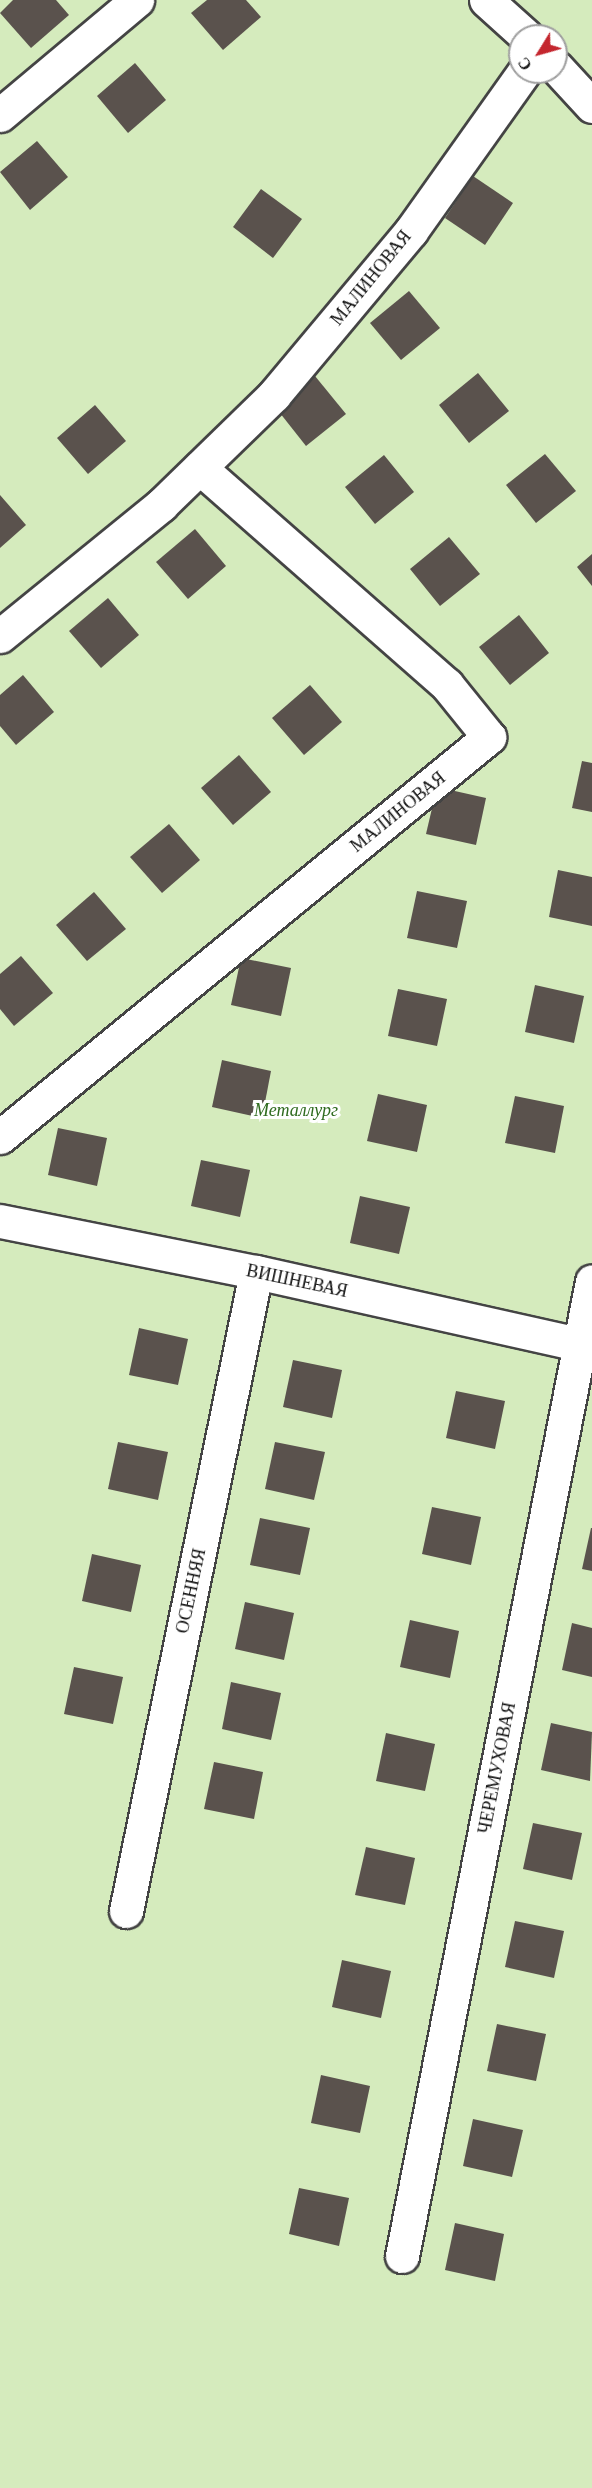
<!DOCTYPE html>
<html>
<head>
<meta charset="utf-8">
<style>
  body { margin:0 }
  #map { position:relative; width:592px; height:2488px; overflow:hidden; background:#fffdf5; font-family:Georgia,serif }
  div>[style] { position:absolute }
  .green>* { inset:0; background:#d5ebbd }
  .building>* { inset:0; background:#5a524d }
  .roads { filter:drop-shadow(2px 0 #444) drop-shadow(-2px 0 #444) drop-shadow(0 2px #444) drop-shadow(0 -2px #444) }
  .minor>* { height:33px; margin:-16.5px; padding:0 16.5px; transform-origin:16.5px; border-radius:16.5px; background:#fff }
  span { translate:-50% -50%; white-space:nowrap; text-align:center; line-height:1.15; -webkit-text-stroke:6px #fff; paint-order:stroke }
  .street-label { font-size:18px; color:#111 }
  .park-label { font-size:18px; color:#2f6b1f; font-style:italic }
  .north { position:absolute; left:508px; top:24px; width:60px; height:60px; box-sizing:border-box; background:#fff; border:2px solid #a0a0a0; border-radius:50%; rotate:233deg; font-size:16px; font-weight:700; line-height:24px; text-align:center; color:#111 }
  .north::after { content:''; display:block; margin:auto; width:21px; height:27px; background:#c4262e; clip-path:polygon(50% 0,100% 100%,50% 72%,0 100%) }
</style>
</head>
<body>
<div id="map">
  <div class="green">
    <div style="clip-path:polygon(evenodd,0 0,592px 0,592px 2488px,0 2488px,0 0,520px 36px,556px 36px,556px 72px,520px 72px,520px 36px)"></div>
  </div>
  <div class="building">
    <div style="clip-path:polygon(13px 0,56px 0,69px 15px,31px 48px,0 13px)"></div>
    <div style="clip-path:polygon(207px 0,246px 0,261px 17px,223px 50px,191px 13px)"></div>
    <div style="clip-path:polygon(135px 63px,166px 100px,128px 133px,97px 96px)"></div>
    <div style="clip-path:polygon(37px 141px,68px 177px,30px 210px,0 172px)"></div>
    <div style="clip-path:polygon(473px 176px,513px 203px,485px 245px,445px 218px)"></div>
    <div style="clip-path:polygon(261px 189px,302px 219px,273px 258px,233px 227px)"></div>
    <div style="clip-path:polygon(409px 291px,440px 328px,401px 360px,370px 323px)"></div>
    <div style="clip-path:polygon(478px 373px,509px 411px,469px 443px,439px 405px)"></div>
    <div style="clip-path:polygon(315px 376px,346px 414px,306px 446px,276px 408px)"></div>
    <div style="clip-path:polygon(95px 405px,126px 441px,88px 474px,57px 438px)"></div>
    <div style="clip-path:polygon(545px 454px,576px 491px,536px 523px,506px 485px)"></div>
    <div style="clip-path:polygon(384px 455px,414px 492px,375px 524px,345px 487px)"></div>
    <div style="clip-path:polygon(0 495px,26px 525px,0 548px)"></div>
    <div style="clip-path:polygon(195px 529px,226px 566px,188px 599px,156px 562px)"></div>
    <div style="clip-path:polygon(449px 537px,480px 574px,440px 606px,410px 569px)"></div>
    <div style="clip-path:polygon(592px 554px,592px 586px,577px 567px)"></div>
    <div style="clip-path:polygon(108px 598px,139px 635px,101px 668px,69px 631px)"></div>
    <div style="clip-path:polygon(519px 615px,549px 653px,510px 685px,479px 647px)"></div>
    <div style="clip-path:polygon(23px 675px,54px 712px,16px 745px,0 726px,0 695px)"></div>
    <div style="clip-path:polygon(310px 685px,342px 722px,304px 755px,272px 718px)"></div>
    <div style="clip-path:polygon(239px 755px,271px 792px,233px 825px,201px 788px)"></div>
    <div style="clip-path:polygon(582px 761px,592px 763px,592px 812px,572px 808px)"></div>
    <div style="clip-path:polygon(437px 787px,486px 798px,476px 845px,426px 834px)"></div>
    <div style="clip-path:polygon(169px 824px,200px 860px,162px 893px,130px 857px)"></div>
    <div style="clip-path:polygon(558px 870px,592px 877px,592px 926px,549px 917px)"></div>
    <div style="clip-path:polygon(417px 891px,467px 901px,457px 948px,407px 938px)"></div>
    <div style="clip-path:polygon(94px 892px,126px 929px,87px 961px,56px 925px)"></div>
    <div style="clip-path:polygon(21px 956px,53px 993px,14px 1026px,0 1009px,0 974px)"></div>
    <div style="clip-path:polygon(241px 958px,291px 968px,281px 1016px,231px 1005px)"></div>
    <div style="clip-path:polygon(535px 985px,584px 996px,574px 1043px,525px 1032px)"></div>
    <div style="clip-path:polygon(398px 989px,447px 999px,437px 1046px,388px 1036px)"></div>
    <div style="clip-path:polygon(222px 1060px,271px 1071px,262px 1118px,212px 1107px)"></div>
    <div style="clip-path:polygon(378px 1094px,427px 1105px,417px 1152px,367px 1141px)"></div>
    <div style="clip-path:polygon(515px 1096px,564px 1106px,555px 1153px,505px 1143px)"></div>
    <div style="clip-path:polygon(58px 1128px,107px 1138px,97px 1186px,48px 1175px)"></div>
    <div style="clip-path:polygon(201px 1160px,250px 1170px,240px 1217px,191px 1206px)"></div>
    <div style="clip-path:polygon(360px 1196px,410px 1207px,399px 1254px,350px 1243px)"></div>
    <div style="clip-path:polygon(139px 1328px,188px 1339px,178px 1385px,129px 1375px)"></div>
    <div style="clip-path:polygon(293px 1360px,342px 1370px,332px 1418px,283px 1407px)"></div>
    <div style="clip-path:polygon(456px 1391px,505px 1401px,495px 1449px,446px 1438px)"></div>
    <div style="clip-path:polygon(118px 1442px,168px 1452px,158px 1500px,108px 1489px)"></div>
    <div style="clip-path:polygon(275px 1442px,325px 1452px,314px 1500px,265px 1489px)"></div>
    <div style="clip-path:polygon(432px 1507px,481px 1517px,471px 1565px,422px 1554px)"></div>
    <div style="clip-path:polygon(260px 1518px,310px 1528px,300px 1575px,250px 1565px)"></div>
    <div style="clip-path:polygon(591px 1528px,592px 1528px,592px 1571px,582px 1569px)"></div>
    <div style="clip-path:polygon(92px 1554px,141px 1565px,131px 1612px,82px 1601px)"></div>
    <div style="clip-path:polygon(245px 1602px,294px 1613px,284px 1660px,235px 1649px)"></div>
    <div style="clip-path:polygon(410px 1620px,459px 1631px,450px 1678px,400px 1667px)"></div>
    <div style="clip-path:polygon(572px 1623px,592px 1628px,592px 1677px,562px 1670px)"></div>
    <div style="clip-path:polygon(74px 1667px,123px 1677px,113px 1724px,64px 1714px)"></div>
    <div style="clip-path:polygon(231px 1682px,281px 1693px,271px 1740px,222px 1729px)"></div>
    <div style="clip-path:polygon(551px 1723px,592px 1732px,590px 1781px,541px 1770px)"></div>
    <div style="clip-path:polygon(386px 1733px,435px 1744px,425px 1791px,376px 1781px)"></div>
    <div style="clip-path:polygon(214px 1762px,263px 1772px,254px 1819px,204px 1809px)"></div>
    <div style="clip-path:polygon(533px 1823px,582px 1833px,572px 1880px,523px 1869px)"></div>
    <div style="clip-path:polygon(366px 1847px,415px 1858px,405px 1905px,355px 1895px)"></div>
    <div style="clip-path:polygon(515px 1921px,564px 1931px,554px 1978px,505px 1967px)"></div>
    <div style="clip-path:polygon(342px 1960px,391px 1971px,381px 2018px,332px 2007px)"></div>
    <div style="clip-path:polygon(497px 2024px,546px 2034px,536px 2081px,487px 2071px)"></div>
    <div style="clip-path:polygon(321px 2075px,370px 2086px,360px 2133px,311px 2123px)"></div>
    <div style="clip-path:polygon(473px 2119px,523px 2130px,512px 2177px,463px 2166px)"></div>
    <div style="clip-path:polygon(299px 2188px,349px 2198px,339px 2246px,289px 2234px)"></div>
    <div style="clip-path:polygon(455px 2223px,504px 2234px,495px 2281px,445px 2270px)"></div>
  </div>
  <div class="roads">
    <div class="minor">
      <div style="left:486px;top:0;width:54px;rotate:42deg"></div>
      <div style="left:556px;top:67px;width:53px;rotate:47.3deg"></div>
      <div style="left:0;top:115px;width:179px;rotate:-40deg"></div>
      <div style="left:0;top:636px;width:208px;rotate:-39.1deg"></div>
      <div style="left:161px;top:505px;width:158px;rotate:-44.2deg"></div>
      <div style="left:274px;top:395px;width:214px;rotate:-50.1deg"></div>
      <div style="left:411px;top:231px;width:195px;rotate:-54.6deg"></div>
      <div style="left:0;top:1137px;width:632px;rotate:-39.28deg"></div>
      <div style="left:489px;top:737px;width:67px;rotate:-128.9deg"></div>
      <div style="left:447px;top:685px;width:329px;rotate:-138.7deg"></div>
      <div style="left:0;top:1221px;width:261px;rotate:11.3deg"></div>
      <div style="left:256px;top:1272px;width:344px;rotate:12.6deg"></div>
      <div style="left:126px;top:1911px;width:652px;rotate:-78.5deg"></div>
      <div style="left:402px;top:2256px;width:993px;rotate:-78.97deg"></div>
    </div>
  </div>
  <div class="street-label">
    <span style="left:371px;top:278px;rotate:-51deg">МАЛИНОВАЯ</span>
    <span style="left:398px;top:812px;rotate:-39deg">МАЛИНОВАЯ</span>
    <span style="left:297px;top:1281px;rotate:12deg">ВИШНЕВАЯ</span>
    <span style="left:191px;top:1591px;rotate:-78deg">ОСЕННЯЯ</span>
    <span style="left:497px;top:1768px;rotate:-79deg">ЧЕРЕМУХОВАЯ</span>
  </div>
  <div class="park-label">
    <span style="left:296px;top:1110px">Металлург</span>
  </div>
  <div class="north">С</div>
</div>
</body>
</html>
